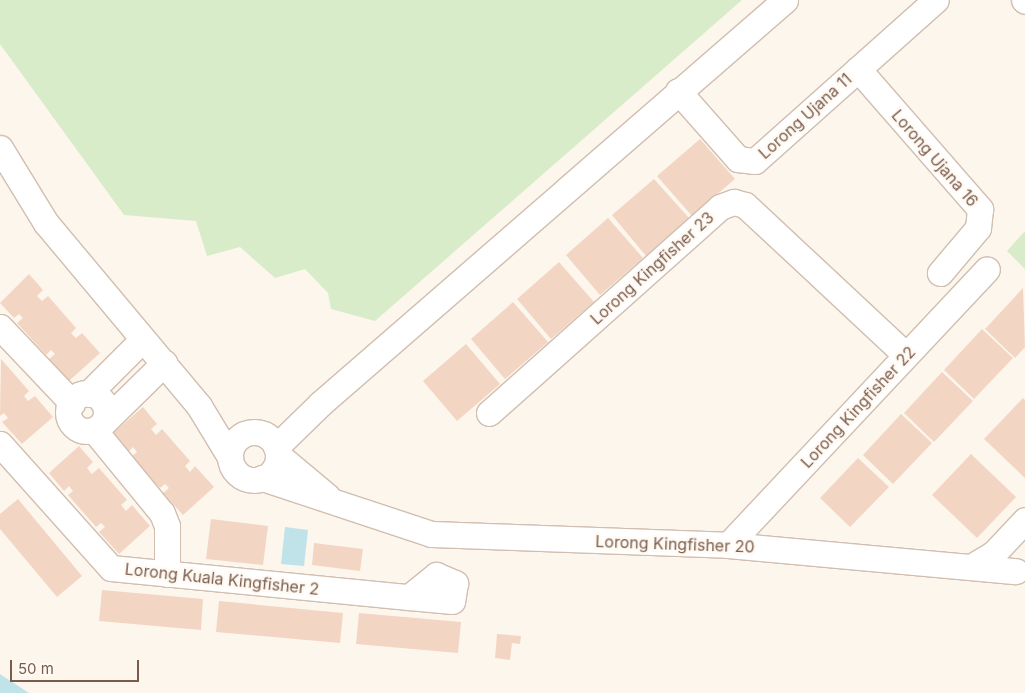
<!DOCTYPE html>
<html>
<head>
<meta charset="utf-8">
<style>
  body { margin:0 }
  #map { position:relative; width:1025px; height:693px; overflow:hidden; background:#fdf6ec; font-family:Inter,sans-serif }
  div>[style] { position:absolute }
  .green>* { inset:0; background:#d8ecc9 }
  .water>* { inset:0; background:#bfe3e8 }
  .building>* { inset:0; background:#f3d5c3 }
  .roads { filter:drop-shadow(1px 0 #d1beb0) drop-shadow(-1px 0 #d1beb0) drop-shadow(0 1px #d1beb0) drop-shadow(0 -1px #d1beb0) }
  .minor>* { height:25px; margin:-12.5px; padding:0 12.5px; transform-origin:12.5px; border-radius:12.5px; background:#fff }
  .minor>.ring { margin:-12.5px; padding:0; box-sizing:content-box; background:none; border:25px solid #fff; border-radius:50% }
  span { translate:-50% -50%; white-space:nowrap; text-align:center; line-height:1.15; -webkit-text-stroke:5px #fffaf3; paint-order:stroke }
  .street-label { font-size:16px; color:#7a5c4d }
  .scale { position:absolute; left:10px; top:660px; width:129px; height:22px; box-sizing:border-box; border:2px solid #7a5c4d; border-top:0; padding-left:6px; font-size:15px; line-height:18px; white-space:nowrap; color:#7a5c4d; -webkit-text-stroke:4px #fffaf3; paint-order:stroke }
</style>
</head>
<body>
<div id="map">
  <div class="green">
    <div style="clip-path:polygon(0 0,742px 0,375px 321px,331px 309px,328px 293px,305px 269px,275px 278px,240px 247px,207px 256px,196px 221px,124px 215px,0 44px)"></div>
    <div style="clip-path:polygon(1025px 231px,1025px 269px,1007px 251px)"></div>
  </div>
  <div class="water">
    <div style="clip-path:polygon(285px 527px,308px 530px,304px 566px,281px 564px)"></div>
    <div style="clip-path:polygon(0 674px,29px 693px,0 693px)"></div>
  </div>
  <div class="building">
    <div style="clip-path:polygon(700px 139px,735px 179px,692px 216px,657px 176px)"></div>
    <div style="clip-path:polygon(654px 179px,689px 218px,646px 256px,612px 215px)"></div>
    <div style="clip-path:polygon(608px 218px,643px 258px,600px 295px,566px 255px)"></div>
    <div style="clip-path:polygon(559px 262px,594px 302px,551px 339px,517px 299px)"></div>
    <div style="clip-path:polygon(29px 274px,43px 290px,37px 296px,42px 301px,48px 296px,76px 328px,71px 333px,76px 338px,82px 333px,100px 353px,69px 381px,49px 359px,55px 354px,51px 350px,46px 355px,17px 323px,23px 318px,19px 314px,14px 318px,0 303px)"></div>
    <div style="clip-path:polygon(1023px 288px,1025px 347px,1015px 358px,985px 329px)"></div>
    <div style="clip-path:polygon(513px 302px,548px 342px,505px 379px,471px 339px)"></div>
    <div style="clip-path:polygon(982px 329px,1013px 358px,974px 399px,944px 370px)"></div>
    <div style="clip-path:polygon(466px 344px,500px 384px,457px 421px,423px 381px)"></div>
    <div style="clip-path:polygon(1px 359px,29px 391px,24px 396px,28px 401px,35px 396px,53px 417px,22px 444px,2px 422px,8px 418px,4px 413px,0 416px)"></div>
    <div style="clip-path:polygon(942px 372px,973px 401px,934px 442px,904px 413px)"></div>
    <div style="clip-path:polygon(1023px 398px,1025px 400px,1025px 478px,984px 439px)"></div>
    <div style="clip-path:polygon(143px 407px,157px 424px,151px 429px,156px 435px,162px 429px,190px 461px,185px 466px,190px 472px,195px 466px,214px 487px,183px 515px,163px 493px,169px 488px,165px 484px,160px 488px,131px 457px,137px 452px,133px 447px,128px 452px,112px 434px)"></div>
    <div style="clip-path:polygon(901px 414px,932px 443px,893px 484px,863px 455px)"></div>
    <div style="clip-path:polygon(79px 446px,93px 462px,87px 468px,92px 474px,99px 468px,127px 500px,121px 505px,126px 511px,132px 505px,150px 526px,119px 554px,99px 532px,105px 527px,101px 523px,96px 527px,68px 495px,73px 491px,69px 486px,64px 491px,49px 473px)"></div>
    <div style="clip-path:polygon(971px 454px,1016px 497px,977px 538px,932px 495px)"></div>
    <div style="clip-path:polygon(858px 458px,889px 487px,850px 527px,820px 498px)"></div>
    <div style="clip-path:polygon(18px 499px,82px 576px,57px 597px,0 529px,0 514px)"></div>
    <div style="clip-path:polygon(211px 519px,268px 526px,263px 565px,206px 559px)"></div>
    <div style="clip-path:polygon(314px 543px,363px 549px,360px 571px,312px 565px)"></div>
    <div style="clip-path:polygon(102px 590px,203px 599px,201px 630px,99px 621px)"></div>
    <div style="clip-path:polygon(219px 601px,343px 613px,340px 643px,216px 632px)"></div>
    <div style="clip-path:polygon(359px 613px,461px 622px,458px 653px,356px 644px)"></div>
    <div style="clip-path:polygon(497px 634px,521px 636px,520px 644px,512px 643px,510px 660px,495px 658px)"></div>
  </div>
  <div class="roads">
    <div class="minor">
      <div style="left:1024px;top:0;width:1px;rotate:45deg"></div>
      <div style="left:858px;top:69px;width:186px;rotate:48.9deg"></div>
      <div style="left:980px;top:209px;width:19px;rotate:96deg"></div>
      <div style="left:978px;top:228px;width:59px;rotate:130.2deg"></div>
      <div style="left:678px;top:91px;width:91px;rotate:48.6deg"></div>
      <div style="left:738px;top:159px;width:17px;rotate:7deg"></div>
      <div style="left:755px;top:161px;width:242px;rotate:-41.7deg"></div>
      <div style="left:0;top:148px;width:88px;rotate:58.5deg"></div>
      <div style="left:46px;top:223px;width:239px;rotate:50.1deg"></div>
      <div style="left:199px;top:406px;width:60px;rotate:58.7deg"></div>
      <div style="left:0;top:327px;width:105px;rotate:46.5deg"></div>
      <div class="ring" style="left:68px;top:393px;width:13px;height:13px"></div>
      <div style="left:88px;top:394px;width:76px;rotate:-45deg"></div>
      <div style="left:489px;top:413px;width:310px;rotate:-41.7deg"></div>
      <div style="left:720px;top:207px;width:15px;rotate:-20deg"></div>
      <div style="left:734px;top:202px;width:11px;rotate:15deg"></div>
      <div style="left:745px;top:205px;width:220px;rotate:43deg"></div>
      <div style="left:103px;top:423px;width:86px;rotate:-44.5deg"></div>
      <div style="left:94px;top:430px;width:107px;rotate:50.7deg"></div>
      <div style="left:162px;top:513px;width:14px;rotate:69deg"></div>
      <div style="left:167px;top:526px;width:48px;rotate:90deg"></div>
      <div class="ring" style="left:230px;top:432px;width:23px;height:23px"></div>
      <div style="left:0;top:444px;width:166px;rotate:48.2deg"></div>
      <div style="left:111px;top:568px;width:299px;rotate:5.6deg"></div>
      <div style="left:276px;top:447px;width:62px;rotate:-44.3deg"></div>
      <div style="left:320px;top:404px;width:616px;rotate:-40.98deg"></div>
      <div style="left:278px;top:455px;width:64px;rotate:39.9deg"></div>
      <div style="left:262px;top:478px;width:178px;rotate:18.3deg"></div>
      <div style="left:431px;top:534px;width:297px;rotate:2.1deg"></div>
      <div style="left:728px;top:545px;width:289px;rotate:5.2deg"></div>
      <div style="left:728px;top:545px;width:378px;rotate:-46.8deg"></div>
      <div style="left:976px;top:564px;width:21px;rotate:-31deg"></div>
      <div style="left:994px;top:553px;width:45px;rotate:-46.8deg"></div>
      <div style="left:436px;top:575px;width:21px;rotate:23deg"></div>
      <div style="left:455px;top:583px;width:18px;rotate:99deg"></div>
      <div style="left:452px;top:601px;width:43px;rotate:-174.7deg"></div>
      <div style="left:409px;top:597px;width:35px;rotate:-39deg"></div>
    </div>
  </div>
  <div class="street-label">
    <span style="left:805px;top:116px;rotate:-42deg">Lorong Ujana 11</span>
    <span style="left:935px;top:158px;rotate:49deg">Lorong Ujana 16</span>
    <span style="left:652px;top:268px;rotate:-42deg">Lorong Kingfisher 23</span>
    <span style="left:858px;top:407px;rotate:-47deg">Lorong Kingfisher 22</span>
    <span style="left:675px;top:544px;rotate:2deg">Lorong Kingfisher 20</span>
    <span style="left:222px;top:579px;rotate:6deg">Lorong Kuala Kingfisher 2</span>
  </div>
  <div class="scale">50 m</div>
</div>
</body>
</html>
